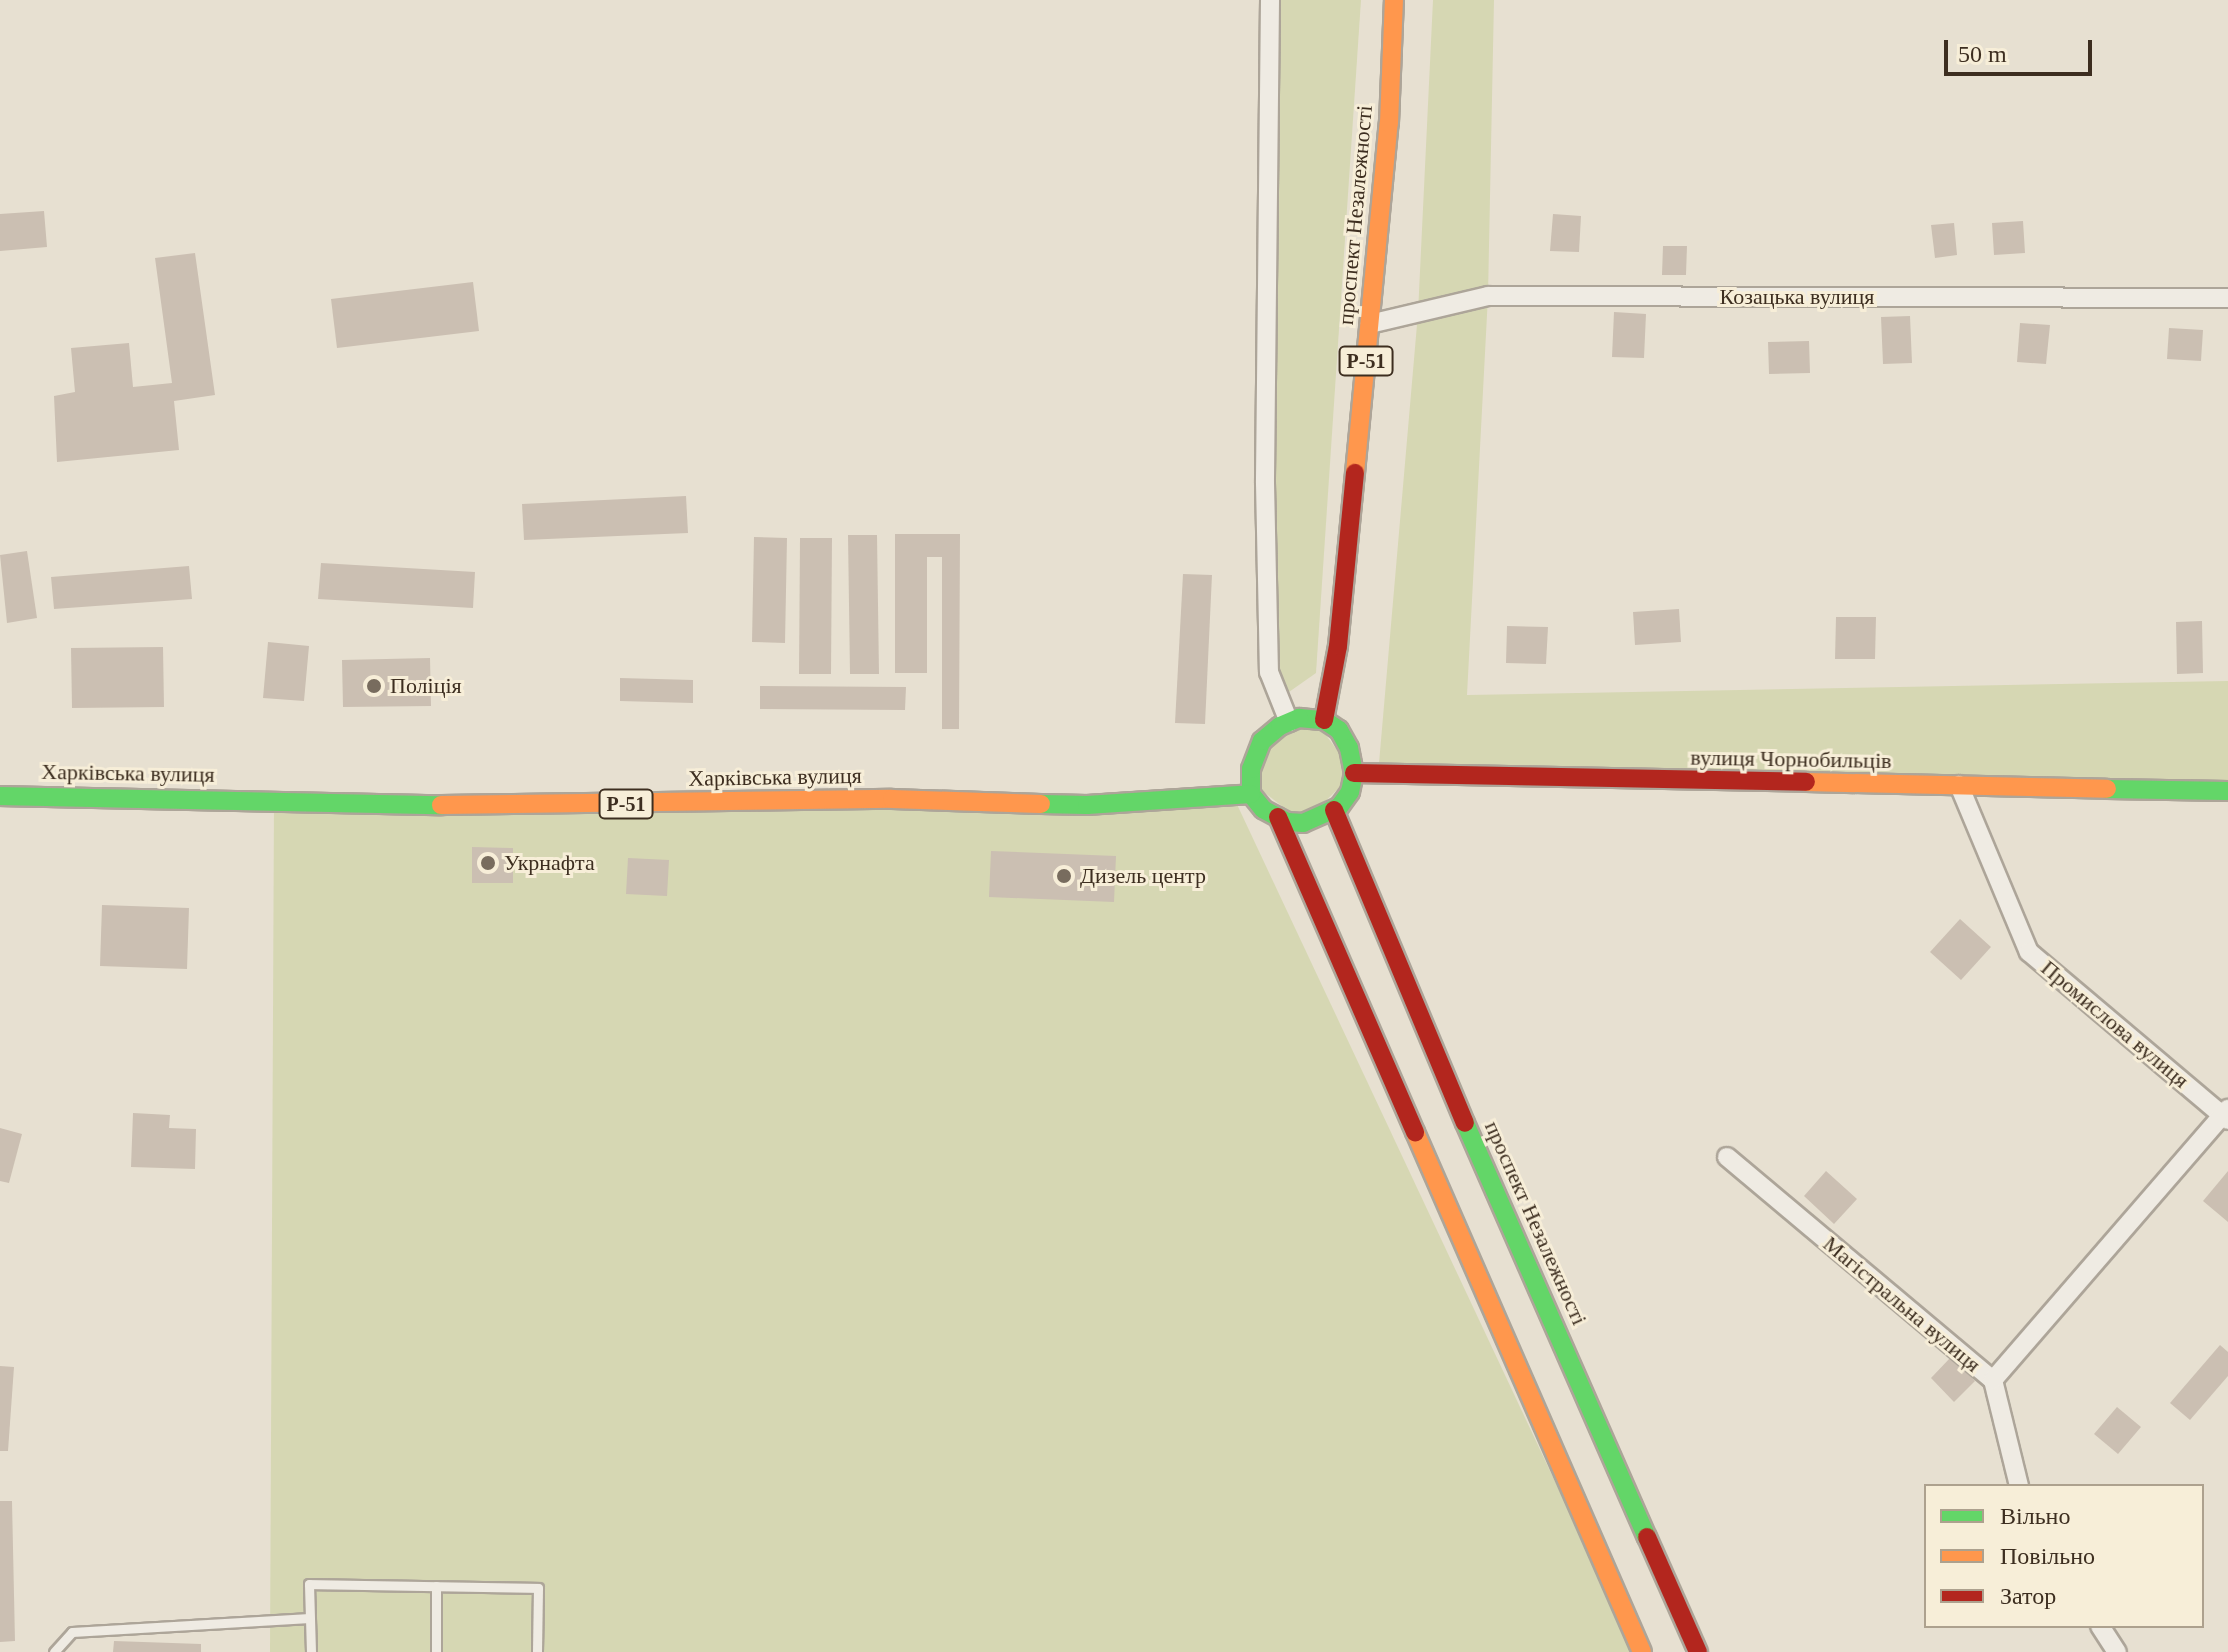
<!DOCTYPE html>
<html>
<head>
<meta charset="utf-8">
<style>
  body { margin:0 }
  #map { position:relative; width:2228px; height:1652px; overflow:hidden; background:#e7e0d1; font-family:"Times New Roman",serif }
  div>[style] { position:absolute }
  .green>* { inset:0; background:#d6d7b3 }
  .building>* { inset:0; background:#cbbfb2 }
  .roads { filter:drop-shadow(2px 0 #ada599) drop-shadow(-2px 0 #ada599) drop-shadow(0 2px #ada599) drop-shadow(0 -2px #ada599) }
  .lane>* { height:9px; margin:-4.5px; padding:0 4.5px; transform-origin:4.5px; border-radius:4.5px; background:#efebe3 }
  .street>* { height:18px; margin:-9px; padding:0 9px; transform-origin:9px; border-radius:9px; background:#efebe3 }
  .fast>* { height:18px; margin:-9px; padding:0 9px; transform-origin:9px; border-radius:9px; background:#63d668 }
  .slow>* { height:18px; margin:-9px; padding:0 9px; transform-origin:9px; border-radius:9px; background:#ff974d }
  .jam>* { height:18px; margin:-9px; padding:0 9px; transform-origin:9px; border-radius:9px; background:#b3261e }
  .dots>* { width:22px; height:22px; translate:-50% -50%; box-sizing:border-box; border:4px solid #f7eed8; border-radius:50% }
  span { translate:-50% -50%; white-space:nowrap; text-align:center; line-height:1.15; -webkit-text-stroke:6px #f7eed8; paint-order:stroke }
  .shield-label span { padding:2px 6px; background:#f7eed8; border:2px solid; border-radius:6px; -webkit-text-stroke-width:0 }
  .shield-label { font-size:20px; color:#3d2e20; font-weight:700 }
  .street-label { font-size:22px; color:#3d2e20 }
  .poi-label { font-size:22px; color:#3d2e20 }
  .left { translate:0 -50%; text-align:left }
  .legend { position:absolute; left:1924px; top:1484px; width:280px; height:144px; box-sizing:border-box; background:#f7eed8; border:2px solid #ada18e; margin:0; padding:10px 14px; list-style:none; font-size:24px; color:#3d2e20 }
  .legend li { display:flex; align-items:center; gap:16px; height:40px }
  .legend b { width:40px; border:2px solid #ada18e }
  .scale { position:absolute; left:1944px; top:40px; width:148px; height:36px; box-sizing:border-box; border:4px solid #3d2e20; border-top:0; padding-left:10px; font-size:24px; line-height:28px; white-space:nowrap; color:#3d2e20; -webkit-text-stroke:6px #f7eed8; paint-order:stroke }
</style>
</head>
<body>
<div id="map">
  <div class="green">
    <div style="clip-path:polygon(1270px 0,1361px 0,1316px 673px,1279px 699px,1265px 483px)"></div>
    <div style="clip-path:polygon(1433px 0,1494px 0,1488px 296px,1467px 695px,2228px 681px,2228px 791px,1378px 775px,1418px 313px)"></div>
    <div style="clip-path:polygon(1314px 719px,1354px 773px,1303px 823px,1250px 781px,1255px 755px)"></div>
    <div style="clip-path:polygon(1234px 798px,1635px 1652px,270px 1652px,274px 799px)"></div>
  </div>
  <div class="building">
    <div style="clip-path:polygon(44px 211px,47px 247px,0 251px,0 214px)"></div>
    <div style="clip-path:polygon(1553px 214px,1581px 216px,1579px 252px,1550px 251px)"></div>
    <div style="clip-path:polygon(2023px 221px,2025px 253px,1994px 255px,1992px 223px)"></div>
    <div style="clip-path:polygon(1954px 223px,1957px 255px,1935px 258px,1931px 225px)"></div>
    <div style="clip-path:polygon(1663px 246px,1687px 246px,1686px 275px,1662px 275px)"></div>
    <div style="clip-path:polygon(195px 253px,215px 395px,174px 401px,179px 450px,57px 462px,54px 396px,75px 392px,71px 348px,129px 343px,133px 387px,172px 383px,155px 258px)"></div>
    <div style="clip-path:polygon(473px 282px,479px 331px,337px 348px,331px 299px)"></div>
    <div style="clip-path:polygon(1614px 312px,1646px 314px,1644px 358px,1612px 357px)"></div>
    <div style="clip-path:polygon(1910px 316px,1912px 363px,1883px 364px,1881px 317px)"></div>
    <div style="clip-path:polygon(2020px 323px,2050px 325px,2046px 364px,2017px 362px)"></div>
    <div style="clip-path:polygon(2169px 328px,2203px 330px,2201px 361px,2167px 359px)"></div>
    <div style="clip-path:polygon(1809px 341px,1810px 373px,1769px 374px,1768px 342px)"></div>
    <div style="clip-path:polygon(686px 496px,688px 533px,524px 540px,522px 504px)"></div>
    <div style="clip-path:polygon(895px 534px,960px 534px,959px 729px,942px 729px,942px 557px,927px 557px,927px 673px,895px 673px)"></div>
    <div style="clip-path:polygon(848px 535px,877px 535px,879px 674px,850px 674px)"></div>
    <div style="clip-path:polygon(754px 537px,787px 538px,785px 643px,752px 642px)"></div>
    <div style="clip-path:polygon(800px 538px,832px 538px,831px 674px,799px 674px)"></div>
    <div style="clip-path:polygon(27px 551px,37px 618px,7px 623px,0 555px)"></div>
    <div style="clip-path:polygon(321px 563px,475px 572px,473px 608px,318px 599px)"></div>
    <div style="clip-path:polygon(189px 566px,192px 599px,54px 609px,51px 577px)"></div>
    <div style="clip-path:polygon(1183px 574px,1212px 575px,1205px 724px,1175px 723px)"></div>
    <div style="clip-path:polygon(1679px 609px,1681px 642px,1635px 645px,1633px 612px)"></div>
    <div style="clip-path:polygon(1836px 617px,1876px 617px,1875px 659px,1835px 659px)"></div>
    <div style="clip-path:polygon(2202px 621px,2203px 673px,2177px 674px,2176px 622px)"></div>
    <div style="clip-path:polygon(1507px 626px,1548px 627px,1546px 664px,1506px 663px)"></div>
    <div style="clip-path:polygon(268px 642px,309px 646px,304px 701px,263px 698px)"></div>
    <div style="clip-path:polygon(163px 647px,164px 707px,72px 708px,71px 648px)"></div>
    <div style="clip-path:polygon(430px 658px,431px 706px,343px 707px,342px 660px)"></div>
    <div style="clip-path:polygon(620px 678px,693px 680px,693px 703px,620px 701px)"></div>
    <div style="clip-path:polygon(760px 686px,906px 687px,905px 710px,760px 709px)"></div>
    <div style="clip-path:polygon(472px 847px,513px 848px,513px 883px,472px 883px)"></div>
    <div style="clip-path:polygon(991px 851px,1116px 856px,1114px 902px,989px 897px)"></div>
    <div style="clip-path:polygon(628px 858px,669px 860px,667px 896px,626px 894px)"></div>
    <div style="clip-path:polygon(102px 905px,189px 908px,187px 969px,100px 966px)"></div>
    <div style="clip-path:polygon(1960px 919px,1991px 947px,1961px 980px,1930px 952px)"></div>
    <div style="clip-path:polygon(133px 1113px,170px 1115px,169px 1128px,196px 1129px,195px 1169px,131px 1167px)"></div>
    <div style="clip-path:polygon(0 1128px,22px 1134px,9px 1183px,0 1181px)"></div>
    <div style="clip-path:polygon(1826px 1171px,1857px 1199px,1834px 1224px,1804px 1196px)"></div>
    <div style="clip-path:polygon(2228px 1171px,2228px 1222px,2203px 1201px)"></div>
    <div style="clip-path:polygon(2220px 1345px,2228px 1352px,2228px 1376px,2190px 1420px,2170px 1403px)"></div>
    <div style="clip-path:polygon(1951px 1357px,1975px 1381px,1954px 1402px,1931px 1378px)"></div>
    <div style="clip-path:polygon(0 1366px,14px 1367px,8px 1451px,0 1451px)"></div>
    <div style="clip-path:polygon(2117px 1407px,2141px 1427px,2118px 1454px,2094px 1434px)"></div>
    <div style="clip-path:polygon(0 1501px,12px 1501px,15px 1641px,0 1642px)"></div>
    <div style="clip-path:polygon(114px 1641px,201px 1644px,201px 1652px,113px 1652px)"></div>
  </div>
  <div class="roads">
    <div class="lane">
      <div style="left:436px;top:1586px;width:66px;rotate:90deg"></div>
      <div style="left:54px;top:1652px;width:27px;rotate:-48deg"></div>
      <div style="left:72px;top:1632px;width:238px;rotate:-3.4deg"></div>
      <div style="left:311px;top:1652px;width:68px;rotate:-91.7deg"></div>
      <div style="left:309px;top:1584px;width:229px;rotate:1deg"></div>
      <div style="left:538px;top:1588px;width:64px;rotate:90.9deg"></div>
    </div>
    <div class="street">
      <div style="left:1270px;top:0;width:483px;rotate:90.6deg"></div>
      <div style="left:1265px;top:483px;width:189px;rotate:88.8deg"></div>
      <div style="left:1269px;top:672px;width:54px;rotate:68.2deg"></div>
      <div style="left:1370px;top:324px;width:121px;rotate:-13.3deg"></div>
      <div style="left:1488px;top:296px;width:740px;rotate:0.15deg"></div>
      <div style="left:1959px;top:785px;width:181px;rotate:67.3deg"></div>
      <div style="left:2029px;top:952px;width:260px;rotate:40.2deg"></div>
      <div style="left:1727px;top:1157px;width:347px;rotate:40deg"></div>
      <div style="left:1993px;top:1380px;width:109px;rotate:76.2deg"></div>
      <div style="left:1993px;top:1380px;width:359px;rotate:-49.1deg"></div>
      <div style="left:2100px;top:1626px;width:31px;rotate:57deg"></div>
    </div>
    <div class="fast">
      <div style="left:1299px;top:718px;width:25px;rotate:5deg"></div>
      <div style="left:1324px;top:720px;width:18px;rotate:34deg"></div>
      <div style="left:1339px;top:730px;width:21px;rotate:61deg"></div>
      <div style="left:1349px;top:748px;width:25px;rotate:79deg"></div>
      <div style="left:1354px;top:773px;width:19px;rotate:102deg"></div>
      <div style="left:1350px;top:792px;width:19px;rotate:126deg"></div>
      <div style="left:1339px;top:807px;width:39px;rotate:156deg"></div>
      <div style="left:1303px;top:823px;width:16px;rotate:-176deg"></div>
      <div style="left:1287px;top:822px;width:27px;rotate:-152deg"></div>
      <div style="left:1263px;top:809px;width:19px;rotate:-129deg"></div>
      <div style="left:1251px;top:794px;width:25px;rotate:-90deg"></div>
      <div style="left:1251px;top:769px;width:30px;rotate:-69deg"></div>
      <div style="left:1262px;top:741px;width:23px;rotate:-40deg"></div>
      <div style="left:1280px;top:726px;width:21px;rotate:-23deg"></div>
      <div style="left:2107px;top:789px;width:121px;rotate:0.9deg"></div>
      <div style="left:0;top:796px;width:441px;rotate:1.2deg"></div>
      <div style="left:1041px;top:804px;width:46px;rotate:1.2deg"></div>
      <div style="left:1087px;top:805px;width:164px;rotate:-3.8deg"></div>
      <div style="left:1465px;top:1123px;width:452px;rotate:66.3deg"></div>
    </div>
    <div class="slow">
      <div style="left:1355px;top:473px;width:352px;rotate:-84.5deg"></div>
      <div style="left:1389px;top:123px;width:123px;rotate:-87.7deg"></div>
      <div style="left:1806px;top:782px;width:301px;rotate:1.3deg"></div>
      <div style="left:441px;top:805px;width:451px;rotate:-0.8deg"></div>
      <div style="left:892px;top:799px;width:149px;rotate:1.9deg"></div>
      <div style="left:1415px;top:1132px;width:567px;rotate:66.42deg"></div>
    </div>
    <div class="jam">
      <div style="left:1324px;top:720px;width:75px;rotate:-79.3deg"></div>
      <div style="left:1338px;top:646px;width:174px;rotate:-84.4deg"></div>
      <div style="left:1354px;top:773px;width:452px;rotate:1.1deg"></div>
      <div style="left:1334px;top:810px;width:339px;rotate:67.3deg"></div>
      <div style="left:1278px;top:817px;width:344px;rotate:66.5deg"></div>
      <div style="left:1647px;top:1537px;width:126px;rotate:66.1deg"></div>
    </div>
  </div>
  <div class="dots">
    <div style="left:374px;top:686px;background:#786c5e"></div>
    <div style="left:488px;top:863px;background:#786c5e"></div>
    <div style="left:1064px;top:876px;background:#786c5e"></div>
  </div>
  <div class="shield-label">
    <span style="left:1366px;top:361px">Р-51</span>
    <span style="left:626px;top:804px">Р-51</span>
  </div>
  <div class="street-label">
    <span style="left:1355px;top:215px;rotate:-85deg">проспект Незалежності</span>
    <span style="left:1797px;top:297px">Козацька вулиця</span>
    <span style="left:1791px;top:759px;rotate:1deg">вулиця Чорнобильців</span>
    <span style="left:128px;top:773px;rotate:1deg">Харківська вулиця</span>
    <span style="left:775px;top:777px;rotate:-1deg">Харківська вулиця</span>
    <span style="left:2115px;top:1024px;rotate:40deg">Промислова вулиця</span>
    <span style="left:1536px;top:1223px;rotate:66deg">проспект Незалежності</span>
    <span style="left:1902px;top:1304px;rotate:40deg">Магістральна вулиця</span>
  </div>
  <div class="poi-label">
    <span class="left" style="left:390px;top:686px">Поліція</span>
    <span class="left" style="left:504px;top:863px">Укрнафта</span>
    <span class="left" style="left:1080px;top:876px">Дизель центр</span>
  </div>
  <ul class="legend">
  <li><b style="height:10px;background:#63d668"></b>Вільно</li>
  <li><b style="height:10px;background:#ff974d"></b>Повільно</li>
  <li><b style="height:10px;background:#b3261e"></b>Затор</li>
  </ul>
  <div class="scale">50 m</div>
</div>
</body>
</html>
